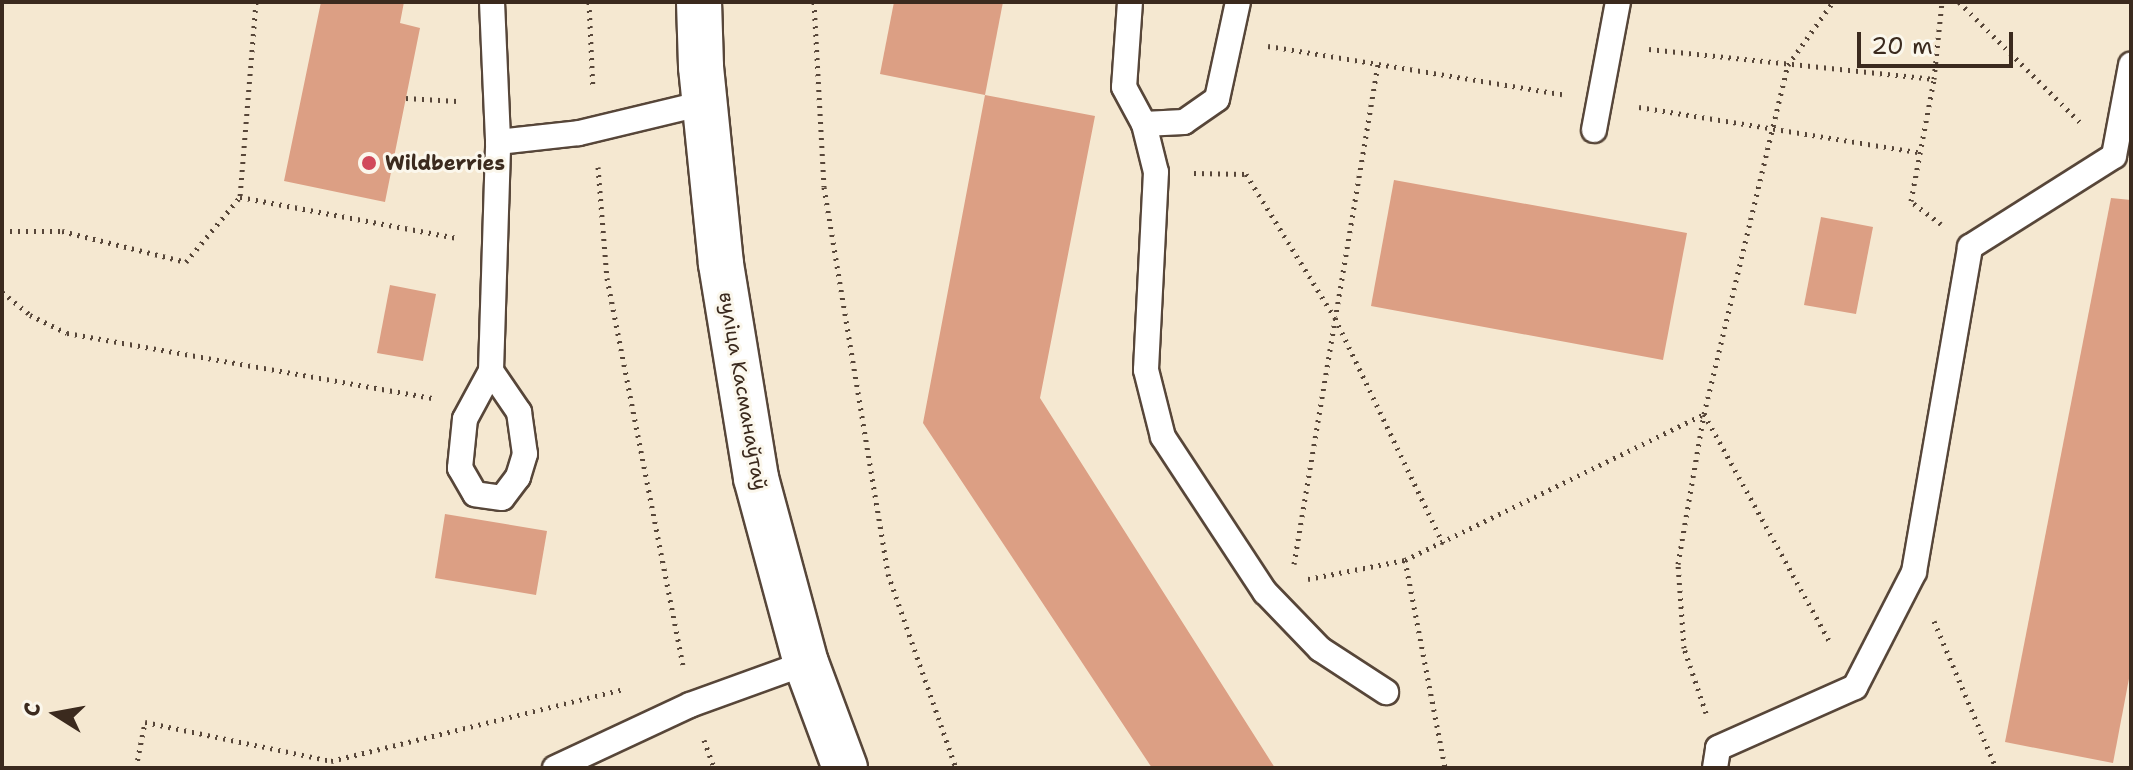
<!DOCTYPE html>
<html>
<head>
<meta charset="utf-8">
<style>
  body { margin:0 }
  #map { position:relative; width:2133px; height:770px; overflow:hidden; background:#f5e8d1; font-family:"Shantell Sans",sans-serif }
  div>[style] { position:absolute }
  .building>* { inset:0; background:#dc9f84 }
  .path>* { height:5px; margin-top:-2.5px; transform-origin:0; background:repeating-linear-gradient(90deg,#574639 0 2px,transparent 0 8px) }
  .roads { filter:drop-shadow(2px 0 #574639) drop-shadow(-2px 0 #574639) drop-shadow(0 2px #574639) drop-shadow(0 -2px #574639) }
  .service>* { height:24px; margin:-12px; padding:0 12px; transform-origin:12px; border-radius:12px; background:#fff }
  .tertiary>* { height:44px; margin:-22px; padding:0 22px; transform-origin:22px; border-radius:22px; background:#fff }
  .dots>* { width:22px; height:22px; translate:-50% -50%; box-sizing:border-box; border:4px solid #fbf7ec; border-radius:50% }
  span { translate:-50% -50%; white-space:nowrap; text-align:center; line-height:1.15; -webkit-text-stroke:6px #fbf7ec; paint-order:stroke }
  .poi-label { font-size:20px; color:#3b2a1e; font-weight:700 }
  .left { translate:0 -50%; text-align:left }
  .street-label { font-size:20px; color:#3b2a1e }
  .frame { position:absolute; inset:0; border:4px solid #3b2a1e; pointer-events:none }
  .north { position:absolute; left:16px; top:674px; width:80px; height:80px; -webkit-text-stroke:6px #fbf7ec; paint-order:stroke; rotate:281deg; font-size:22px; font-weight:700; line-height:32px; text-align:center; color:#3b2a1e }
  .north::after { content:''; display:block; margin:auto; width:28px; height:36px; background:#3b2a1e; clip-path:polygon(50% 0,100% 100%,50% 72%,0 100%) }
  .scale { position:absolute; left:1857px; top:32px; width:156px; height:36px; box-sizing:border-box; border:4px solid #3b2a1e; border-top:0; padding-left:10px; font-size:24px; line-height:28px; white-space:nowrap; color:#3b2a1e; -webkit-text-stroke:6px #fbf7ec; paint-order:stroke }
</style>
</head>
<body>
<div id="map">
  <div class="building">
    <div style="clip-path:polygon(321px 2px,404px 2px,400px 23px,420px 28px,385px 202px,284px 181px)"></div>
    <div style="clip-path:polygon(894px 2px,1003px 2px,985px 95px,880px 74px)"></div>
    <div style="clip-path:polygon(985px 95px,1095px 116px,1040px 398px,1275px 768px,1152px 768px,923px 423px)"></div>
    <div style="clip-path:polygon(1394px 180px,1687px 233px,1663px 360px,1371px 306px)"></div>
    <div style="clip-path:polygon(2111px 198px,2131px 200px,2131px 668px,2113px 763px,2005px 742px)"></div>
    <div style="clip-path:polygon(1821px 217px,1873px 227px,1856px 314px,1804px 305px)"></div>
    <div style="clip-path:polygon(390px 285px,436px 294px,423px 361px,377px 353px)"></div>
    <div style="clip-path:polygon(445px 514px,547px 531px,536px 595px,435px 578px)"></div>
  </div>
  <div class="path">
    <div style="left:256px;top:2px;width:196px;rotate:94.7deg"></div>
    <div style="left:240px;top:197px;width:221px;rotate:10.7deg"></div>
    <div style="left:589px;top:2px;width:87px;rotate:87.4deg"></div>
    <div style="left:814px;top:2px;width:185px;rotate:86.9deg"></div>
    <div style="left:824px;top:187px;width:392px;rotate:80.6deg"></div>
    <div style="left:888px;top:574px;width:206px;rotate:70.7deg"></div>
    <div style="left:1959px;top:2px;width:173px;rotate:44.8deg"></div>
    <div style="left:1268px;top:46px;width:298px;rotate:9.3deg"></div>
    <div style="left:1649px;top:49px;width:287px;rotate:6deg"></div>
    <div style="left:406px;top:98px;width:51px;rotate:3.4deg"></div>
    <div style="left:1639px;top:107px;width:287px;rotate:9.2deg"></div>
    <div style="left:393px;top:158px;width:65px;rotate:5.3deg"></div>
    <div style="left:598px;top:167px;width:111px;rotate:85.4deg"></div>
    <div style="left:607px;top:278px;width:394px;rotate:78.9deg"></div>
    <div style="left:1194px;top:173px;width:52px;rotate:1.1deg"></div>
    <div style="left:1246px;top:174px;width:169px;rotate:58.3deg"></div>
    <div style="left:1335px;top:318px;width:250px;rotate:64.4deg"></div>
    <div style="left:1941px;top:224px;width:38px;rotate:-143deg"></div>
    <div style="left:1911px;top:201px;width:124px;rotate:-79.3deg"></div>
    <div style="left:1934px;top:79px;width:77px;rotate:-84.1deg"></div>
    <div style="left:2px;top:231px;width:60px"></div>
    <div style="left:62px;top:231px;width:128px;rotate:14deg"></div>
    <div style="left:186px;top:262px;width:85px;rotate:-50.3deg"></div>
    <div style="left:2px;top:292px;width:36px;rotate:39deg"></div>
    <div style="left:30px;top:315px;width:41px;rotate:25.9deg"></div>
    <div style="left:67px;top:333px;width:371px;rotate:10.1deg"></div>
    <div style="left:1405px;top:560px;width:212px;rotate:79.1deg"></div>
    <div style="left:1294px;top:564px;width:507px;rotate:-80.46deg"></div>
    <div style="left:1308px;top:579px;width:99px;rotate:-11.1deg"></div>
    <div style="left:1405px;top:560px;width:333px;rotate:-26deg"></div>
    <div style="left:1704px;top:414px;width:263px;rotate:61.1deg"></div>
    <div style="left:1934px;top:621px;width:160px;rotate:67.1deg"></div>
    <div style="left:1706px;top:713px;width:69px;rotate:-108.7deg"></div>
    <div style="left:1684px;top:648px;width:84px;rotate:-94.1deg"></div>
    <div style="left:1678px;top:564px;width:152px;rotate:-80.2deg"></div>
    <div style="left:1704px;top:414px;width:359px;rotate:-76.5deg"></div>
    <div style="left:1788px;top:65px;width:77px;rotate:-54.5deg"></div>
    <div style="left:704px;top:740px;width:30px;rotate:70deg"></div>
    <div style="left:136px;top:768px;width:47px;rotate:-78.9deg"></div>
    <div style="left:145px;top:722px;width:190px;rotate:11.8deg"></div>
    <div style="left:331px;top:761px;width:299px;rotate:-13.8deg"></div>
  </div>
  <div class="roads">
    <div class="service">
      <div style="left:492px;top:2px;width:140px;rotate:87.5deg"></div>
      <div style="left:498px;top:142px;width:81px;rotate:-6.3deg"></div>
      <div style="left:579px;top:133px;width:129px;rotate:-13.5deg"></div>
      <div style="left:1130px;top:2px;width:85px;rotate:94deg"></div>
      <div style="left:1124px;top:87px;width:42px;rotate:61.6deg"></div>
      <div style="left:1144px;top:124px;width:49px;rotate:76deg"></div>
      <div style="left:1156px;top:172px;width:198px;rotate:92.9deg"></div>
      <div style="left:1146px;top:370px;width:69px;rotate:75.8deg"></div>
      <div style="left:1163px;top:437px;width:186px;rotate:56.7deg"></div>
      <div style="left:1265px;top:592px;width:79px;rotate:46deg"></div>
      <div style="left:1320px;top:649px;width:79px;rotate:33.1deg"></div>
      <div style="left:1144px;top:124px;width:40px;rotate:-2.9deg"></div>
      <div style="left:1184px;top:122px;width:40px;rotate:-34.9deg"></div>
      <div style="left:1217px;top:99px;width:99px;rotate:-77.8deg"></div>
      <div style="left:1594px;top:130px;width:130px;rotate:-79.4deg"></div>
      <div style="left:491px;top:371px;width:50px;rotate:55.7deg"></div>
      <div style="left:519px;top:412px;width:42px;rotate:81.9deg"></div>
      <div style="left:525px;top:454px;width:24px;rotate:107deg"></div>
      <div style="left:518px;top:477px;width:26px;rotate:127deg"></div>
      <div style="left:502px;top:498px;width:27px;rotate:-172deg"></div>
      <div style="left:475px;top:494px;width:30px;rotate:-120deg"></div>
      <div style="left:460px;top:468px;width:49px;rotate:-84.2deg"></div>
      <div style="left:465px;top:419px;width:55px;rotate:-61.6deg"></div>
      <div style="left:491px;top:371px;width:229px;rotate:-88.2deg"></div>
      <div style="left:555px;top:768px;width:149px;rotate:-25deg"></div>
      <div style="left:690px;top:705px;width:123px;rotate:-19.9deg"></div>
      <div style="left:1715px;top:768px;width:20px;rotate:-81deg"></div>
      <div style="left:1718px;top:748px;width:150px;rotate:-24deg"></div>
      <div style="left:1855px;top:687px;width:129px;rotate:-62.8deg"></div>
      <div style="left:1914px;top:572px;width:330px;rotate:-80.2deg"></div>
      <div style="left:1970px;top:247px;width:170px;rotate:-32.3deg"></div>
      <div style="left:2114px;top:156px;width:93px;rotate:-79.4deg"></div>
    </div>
    <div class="tertiary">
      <div style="left:699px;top:2px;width:65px;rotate:88.2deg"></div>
      <div style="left:701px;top:67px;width:198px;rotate:84.2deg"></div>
      <div style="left:721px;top:264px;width:217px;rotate:80.7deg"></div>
      <div style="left:756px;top:478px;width:192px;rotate:74.9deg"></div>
      <div style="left:806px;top:663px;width:112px;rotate:69.6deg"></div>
    </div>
  </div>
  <div class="dots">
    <div style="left:369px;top:163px;background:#d1495b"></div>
  </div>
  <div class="poi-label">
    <span class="left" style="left:385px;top:163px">Wildberries</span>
  </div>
  <div class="street-label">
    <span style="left:743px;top:391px;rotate:80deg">вуліца Касманаўтаў</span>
  </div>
  <div class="frame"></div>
  <div class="north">С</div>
  <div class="scale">20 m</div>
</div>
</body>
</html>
